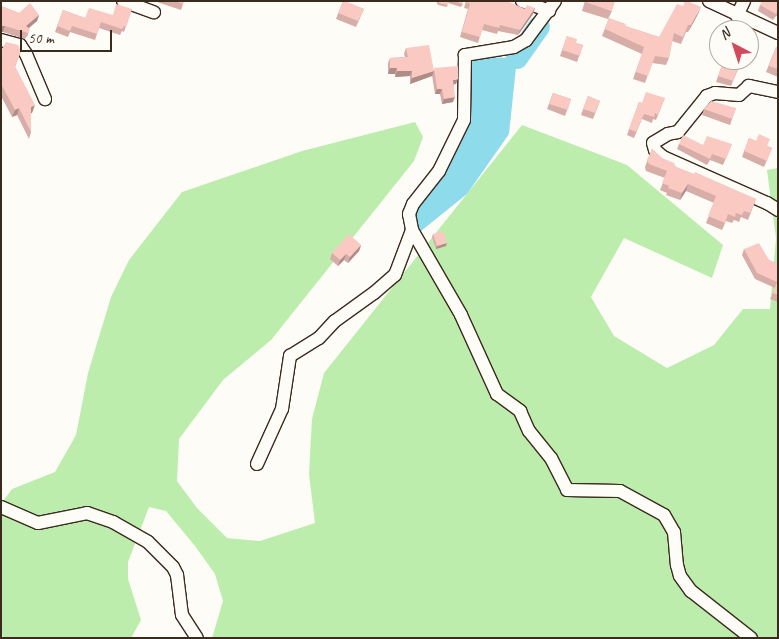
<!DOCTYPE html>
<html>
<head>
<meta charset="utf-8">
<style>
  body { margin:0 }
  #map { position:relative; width:779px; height:639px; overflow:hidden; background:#fdfcf7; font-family:Caveat,sans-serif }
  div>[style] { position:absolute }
  .green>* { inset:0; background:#bcedac }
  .water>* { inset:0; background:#8ddbeb }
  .river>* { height:22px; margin:-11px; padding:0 11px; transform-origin:11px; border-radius:11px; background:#8ddbeb }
  .roads { filter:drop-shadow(1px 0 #3b2a1e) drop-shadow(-1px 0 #3b2a1e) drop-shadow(0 1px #3b2a1e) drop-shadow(0 -1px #3b2a1e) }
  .minor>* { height:12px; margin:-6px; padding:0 6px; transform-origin:6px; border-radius:6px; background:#fdfcf7 }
  .wall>* { inset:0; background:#d6ada7 }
  .shaded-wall>* { inset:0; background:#ae8d88 }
  .building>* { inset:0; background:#f9c9c2 }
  span { translate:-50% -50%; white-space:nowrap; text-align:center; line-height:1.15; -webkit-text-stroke:4.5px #fdfcf7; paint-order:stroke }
  .frame { position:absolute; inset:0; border:2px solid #3b2a1e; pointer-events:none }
  .north { position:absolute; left:709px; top:20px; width:50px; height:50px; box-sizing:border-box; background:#fdfcf7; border:1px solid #afa8a0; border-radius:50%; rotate:320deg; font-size:14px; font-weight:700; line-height:20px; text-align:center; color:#3b2a1e }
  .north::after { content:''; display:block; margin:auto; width:18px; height:22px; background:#d1495b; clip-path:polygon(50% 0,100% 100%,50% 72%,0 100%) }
  .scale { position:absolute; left:20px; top:30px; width:92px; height:22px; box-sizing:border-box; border:2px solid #3b2a1e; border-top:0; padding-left:6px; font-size:15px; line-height:18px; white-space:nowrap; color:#3b2a1e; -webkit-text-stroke:4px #fdfcf7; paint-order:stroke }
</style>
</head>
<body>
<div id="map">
  <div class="green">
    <div style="clip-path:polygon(415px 122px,423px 137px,414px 161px,271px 340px,223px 380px,179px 439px,177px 481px,197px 508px,227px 538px,260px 541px,315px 523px,309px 474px,312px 419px,324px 373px,522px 125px,627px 165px,723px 245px,712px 278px,624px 238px,591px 297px,614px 336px,667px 368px,714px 345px,743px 309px,770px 309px,776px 238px,767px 170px,778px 168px,778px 638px,212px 638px,223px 601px,215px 574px,195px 546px,166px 511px,149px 507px,128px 562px,128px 579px,141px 620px,131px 638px,3px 638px,1px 628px,1px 504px,12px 489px,55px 472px,76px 435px,88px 373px,111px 297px,129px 260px,182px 192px,302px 151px)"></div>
  </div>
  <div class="water">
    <div style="clip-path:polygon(468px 57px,517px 58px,509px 134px,467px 194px,421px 231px,412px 215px,467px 120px)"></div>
  </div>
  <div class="river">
    <div style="left:517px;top:58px;width:38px;rotate:-55deg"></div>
  </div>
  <div class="roads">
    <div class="minor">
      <div style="left:123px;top:1px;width:33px;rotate:20deg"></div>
      <div style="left:522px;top:1px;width:29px;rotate:20deg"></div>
      <div style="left:555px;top:1px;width:49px;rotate:126.6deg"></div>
      <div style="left:526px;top:40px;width:14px;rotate:150deg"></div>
      <div style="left:514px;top:47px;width:50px;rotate:170.7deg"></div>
      <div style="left:465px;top:55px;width:65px;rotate:90.9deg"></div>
      <div style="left:464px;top:120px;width:57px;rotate:116.1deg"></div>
      <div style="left:439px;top:171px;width:42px;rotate:128.2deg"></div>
      <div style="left:413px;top:204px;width:11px;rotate:112deg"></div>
      <div style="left:409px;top:214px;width:16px;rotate:79deg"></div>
      <div style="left:412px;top:230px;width:98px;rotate:60deg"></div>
      <div style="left:461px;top:315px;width:87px;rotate:65.5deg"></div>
      <div style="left:497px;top:394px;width:29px;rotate:36deg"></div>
      <div style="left:520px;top:411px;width:22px;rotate:66deg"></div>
      <div style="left:529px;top:431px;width:35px;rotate:51deg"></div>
      <div style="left:551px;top:458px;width:36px;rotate:63deg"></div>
      <div style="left:567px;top:490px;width:53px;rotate:1.1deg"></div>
      <div style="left:620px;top:491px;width:50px;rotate:28.6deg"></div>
      <div style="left:664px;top:515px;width:20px;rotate:60deg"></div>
      <div style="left:674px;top:532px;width:33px;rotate:85deg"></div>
      <div style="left:677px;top:565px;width:11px;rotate:75deg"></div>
      <div style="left:680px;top:576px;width:19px;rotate:54deg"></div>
      <div style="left:691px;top:591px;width:76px;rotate:38.1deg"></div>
      <div style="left:709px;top:1px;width:76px;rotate:24.9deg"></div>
      <div style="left:737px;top:16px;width:17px;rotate:-65deg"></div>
      <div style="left:1px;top:40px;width:20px;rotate:15deg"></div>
      <div style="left:20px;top:45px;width:11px;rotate:56deg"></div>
      <div style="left:26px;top:54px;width:49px;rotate:67.1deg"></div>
      <div style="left:778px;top:92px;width:30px;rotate:-168deg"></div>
      <div style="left:749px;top:86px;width:13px;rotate:138deg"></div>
      <div style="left:739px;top:95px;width:24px;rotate:-175deg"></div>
      <div style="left:715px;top:93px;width:9px;rotate:159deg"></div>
      <div style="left:707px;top:96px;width:46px;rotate:128.9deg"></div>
      <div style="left:678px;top:132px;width:10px;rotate:169deg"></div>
      <div style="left:668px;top:134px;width:17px;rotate:149deg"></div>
      <div style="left:653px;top:143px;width:7px;rotate:74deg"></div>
      <div style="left:655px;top:150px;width:11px;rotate:41deg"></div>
      <div style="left:663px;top:157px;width:114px;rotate:23.9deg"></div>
      <div style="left:767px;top:203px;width:13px;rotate:32deg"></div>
      <div style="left:257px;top:464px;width:60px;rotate:-65.6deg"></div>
      <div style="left:282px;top:409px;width:54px;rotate:-81.4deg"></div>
      <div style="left:290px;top:356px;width:34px;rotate:-32deg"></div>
      <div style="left:319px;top:338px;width:23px;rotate:-47deg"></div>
      <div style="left:335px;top:321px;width:48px;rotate:-35.7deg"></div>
      <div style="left:374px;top:293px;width:28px;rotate:-41deg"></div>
      <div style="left:395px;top:275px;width:48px;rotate:-69.3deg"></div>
      <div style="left:1px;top:507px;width:40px;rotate:23.4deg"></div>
      <div style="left:38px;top:523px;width:50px;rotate:-11.5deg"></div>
      <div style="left:87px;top:513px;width:28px;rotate:19deg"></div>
      <div style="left:113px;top:522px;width:40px;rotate:29.7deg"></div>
      <div style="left:148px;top:542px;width:35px;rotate:45deg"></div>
      <div style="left:173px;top:567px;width:9px;rotate:63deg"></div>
      <div style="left:177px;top:575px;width:40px;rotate:82.9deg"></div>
      <div style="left:182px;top:615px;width:27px;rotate:57deg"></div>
    </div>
  </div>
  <div class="wall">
    <div style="clip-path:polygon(154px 1px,184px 1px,181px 10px)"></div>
    <div style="clip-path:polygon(343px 1px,364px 9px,356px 27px,336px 19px)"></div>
    <div style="clip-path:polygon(436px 1px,461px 1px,463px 4px,461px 7px,448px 3px,447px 7px,438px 5px)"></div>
    <div style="clip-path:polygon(466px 1px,525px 9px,535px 8px,533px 14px,518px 35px,498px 31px,497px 34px,482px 30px,478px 43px,460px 37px,468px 9px,464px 8px)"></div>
    <div style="clip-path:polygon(585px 1px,612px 11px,608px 19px,582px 11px)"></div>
    <div style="clip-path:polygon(778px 1px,778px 16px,776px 16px,773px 20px,758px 11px,760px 5px)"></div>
    <div style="clip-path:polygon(1px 6px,19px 13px,39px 15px,37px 21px,29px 28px,28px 35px,25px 39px,3px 32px)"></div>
    <div style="clip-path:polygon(132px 9px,124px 32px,122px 31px,120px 35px,99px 28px,95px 40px,70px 32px,68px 37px,55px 32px,63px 10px,85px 18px,113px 15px)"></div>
    <div style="clip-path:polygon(698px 14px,688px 32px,686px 32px,681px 44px,672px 41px,669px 58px,666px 65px,652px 63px,645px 83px,633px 79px,642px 54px,602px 36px,609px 18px,625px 26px,659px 37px)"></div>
    <div style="clip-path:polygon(567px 36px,576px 43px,583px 45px,577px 62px,560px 56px)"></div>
    <div style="clip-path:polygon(776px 47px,778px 48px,778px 77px,766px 72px)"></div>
    <div style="clip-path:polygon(406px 48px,434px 70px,456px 84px,454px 84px,453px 102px,442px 104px,440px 94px,435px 94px,432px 75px,432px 76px,410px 84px,410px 76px,395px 77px,395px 74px,388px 74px,388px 63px,390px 58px,405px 57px,404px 54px)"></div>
    <div style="clip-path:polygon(1px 51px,21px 51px,15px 67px,32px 113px,31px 113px,31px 132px,29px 139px,17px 115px,12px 117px,1px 96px)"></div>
    <div style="clip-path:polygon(724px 60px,742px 60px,731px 86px,716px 82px)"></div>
    <div style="clip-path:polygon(553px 93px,571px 99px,565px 116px,547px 109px)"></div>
    <div style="clip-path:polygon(588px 96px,600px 101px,593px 119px,581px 115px)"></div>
    <div style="clip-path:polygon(665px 98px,656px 120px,653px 119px,652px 123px,642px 119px,634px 138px,627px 135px,639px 102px,642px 103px)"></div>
    <div style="clip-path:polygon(736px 108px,730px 125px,702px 115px,704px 109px)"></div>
    <div style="clip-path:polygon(749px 138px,772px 148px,764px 167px,742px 157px)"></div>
    <div style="clip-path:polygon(679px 144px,703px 145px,732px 144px,723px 165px,710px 160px,707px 165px,677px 149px)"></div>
    <div style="clip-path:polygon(652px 149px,662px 158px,676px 167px,756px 199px,748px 220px,741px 217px,739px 222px,734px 220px,732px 223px,726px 221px,722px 230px,706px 223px,714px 203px,686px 191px,680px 200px,666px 195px,667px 193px,660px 190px,665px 178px,646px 171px,645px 167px)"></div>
    <div style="clip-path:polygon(433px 234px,446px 246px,436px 249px,432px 237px)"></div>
    <div style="clip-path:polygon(361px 245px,359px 251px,348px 263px,344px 260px,338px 266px,330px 259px,332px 253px)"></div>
    <div style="clip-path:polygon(744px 249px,778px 264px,778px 302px,770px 299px,775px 288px,755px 279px,742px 255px)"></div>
  </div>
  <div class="shaded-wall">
    <div style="clip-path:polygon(701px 7px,698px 14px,688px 32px,691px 25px)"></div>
    <div style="clip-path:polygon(535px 8px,533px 14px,518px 35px,520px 30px)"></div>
    <div style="clip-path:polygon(39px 15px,37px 21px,24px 32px,26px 26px)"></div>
    <div style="clip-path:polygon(1px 26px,5px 26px,3px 32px,1px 32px)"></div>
    <div style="clip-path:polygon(390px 68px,397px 68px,395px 74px,388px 74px)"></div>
    <div style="clip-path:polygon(397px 71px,412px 71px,410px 76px,395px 77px)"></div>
    <div style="clip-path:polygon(434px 71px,432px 76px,410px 84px,412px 78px)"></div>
    <div style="clip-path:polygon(458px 79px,456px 84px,451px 85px,453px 80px)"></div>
    <div style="clip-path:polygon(437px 89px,442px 89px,440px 94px,435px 94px)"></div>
    <div style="clip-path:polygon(455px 97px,453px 102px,442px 104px,444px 99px)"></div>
    <div style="clip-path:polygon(35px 105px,32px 113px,29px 114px,31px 107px)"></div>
    <div style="clip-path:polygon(19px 108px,17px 115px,12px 117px,15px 110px)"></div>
    <div style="clip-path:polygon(688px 184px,686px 191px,680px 200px,682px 193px)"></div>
    <div style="clip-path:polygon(447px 243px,446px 246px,436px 249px,437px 246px)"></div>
    <div style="clip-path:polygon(361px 245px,359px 251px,348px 263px,350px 257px)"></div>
    <div style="clip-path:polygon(346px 254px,344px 260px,338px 266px,340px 260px)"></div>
  </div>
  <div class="building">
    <div style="clip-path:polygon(175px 1px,184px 1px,183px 4px)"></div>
    <div style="clip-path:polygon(343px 1px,345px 1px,364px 9px,358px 21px,338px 13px)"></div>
    <div style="clip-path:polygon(438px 1px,449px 1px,448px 5px,439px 3px)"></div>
    <div style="clip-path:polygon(454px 1px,461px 1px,463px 4px)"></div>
    <div style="clip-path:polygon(466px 1px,507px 1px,525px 9px,527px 5px,535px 8px,520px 30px,500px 25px,499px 28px,484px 24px,480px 37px,462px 32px,470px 4px,466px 2px)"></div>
    <div style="clip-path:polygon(585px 1px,615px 1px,612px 11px,585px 2px)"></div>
    <div style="clip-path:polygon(685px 1px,687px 1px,701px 7px,691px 25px,688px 25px,683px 37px,674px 33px,669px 58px,655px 56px,648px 76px,636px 72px,644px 47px,605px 29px,609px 18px,626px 24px,625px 26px,659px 37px,677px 4px,683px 6px)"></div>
    <div style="clip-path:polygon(762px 1px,778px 1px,778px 10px,776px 14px,760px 5px)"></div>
    <div style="clip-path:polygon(30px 3px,39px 15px,26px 26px,30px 29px,28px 33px,5px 26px,1px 26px,1px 6px,19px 13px)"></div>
    <div style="clip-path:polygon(116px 4px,132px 9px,126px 27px,124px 26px,122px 29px,101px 22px,97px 34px,72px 26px,70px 31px,57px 26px,63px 10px,85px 18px,89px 8px,113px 15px)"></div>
    <div style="clip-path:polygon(567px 36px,577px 39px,576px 43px,583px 45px,580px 56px,562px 50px)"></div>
    <div style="clip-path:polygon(6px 42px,18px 45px,21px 51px,15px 66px,35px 105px,31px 107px,31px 132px,19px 108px,15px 110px,1px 84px,1px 51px)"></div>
    <div style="clip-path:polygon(429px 45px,434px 71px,412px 78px,412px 71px,397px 71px,397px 68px,390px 68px,390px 58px,408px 57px,406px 48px)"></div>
    <div style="clip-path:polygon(776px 47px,778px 48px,778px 69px,769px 66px)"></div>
    <div style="clip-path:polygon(724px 60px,741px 60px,733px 81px,718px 76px)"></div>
    <div style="clip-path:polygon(458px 66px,458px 79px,453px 80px,455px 97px,444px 99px,442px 89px,437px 89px,434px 68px)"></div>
    <div style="clip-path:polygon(646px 92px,665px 98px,658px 115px,655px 113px,654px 117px,644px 114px,636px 132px,629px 129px,639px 102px,642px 103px)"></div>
    <div style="clip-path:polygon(553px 93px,571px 99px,568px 110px,549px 104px)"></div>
    <div style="clip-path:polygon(588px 96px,600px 101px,595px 113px,583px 109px)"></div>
    <div style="clip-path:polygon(711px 101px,736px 108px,732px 119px,704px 109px)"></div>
    <div style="clip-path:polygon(759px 134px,770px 139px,767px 146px,772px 148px,767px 161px,744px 151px,749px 138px,756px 141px)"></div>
    <div style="clip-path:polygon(683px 135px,703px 145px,707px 136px,732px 144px,726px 159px,712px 154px,710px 159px,679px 144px)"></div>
    <div style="clip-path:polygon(652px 149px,662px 158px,674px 163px,676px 167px,694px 174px,695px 172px,756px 199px,750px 213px,744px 211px,742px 215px,736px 213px,735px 217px,728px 214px,725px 223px,708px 216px,716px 196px,688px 184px,682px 193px,668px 188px,669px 186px,662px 183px,667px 171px,649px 164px,647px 160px)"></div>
    <div style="clip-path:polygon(443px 231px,447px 243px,437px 246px,433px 234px)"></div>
    <div style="clip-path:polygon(349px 234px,361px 245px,350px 257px,346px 254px,340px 260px,332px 253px)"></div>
    <div style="clip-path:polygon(759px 243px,769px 260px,778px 264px,778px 295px,773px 293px,777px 282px,757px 273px,744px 249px)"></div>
  </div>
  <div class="frame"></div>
  <div class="north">N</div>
  <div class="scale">50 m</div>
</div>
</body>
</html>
